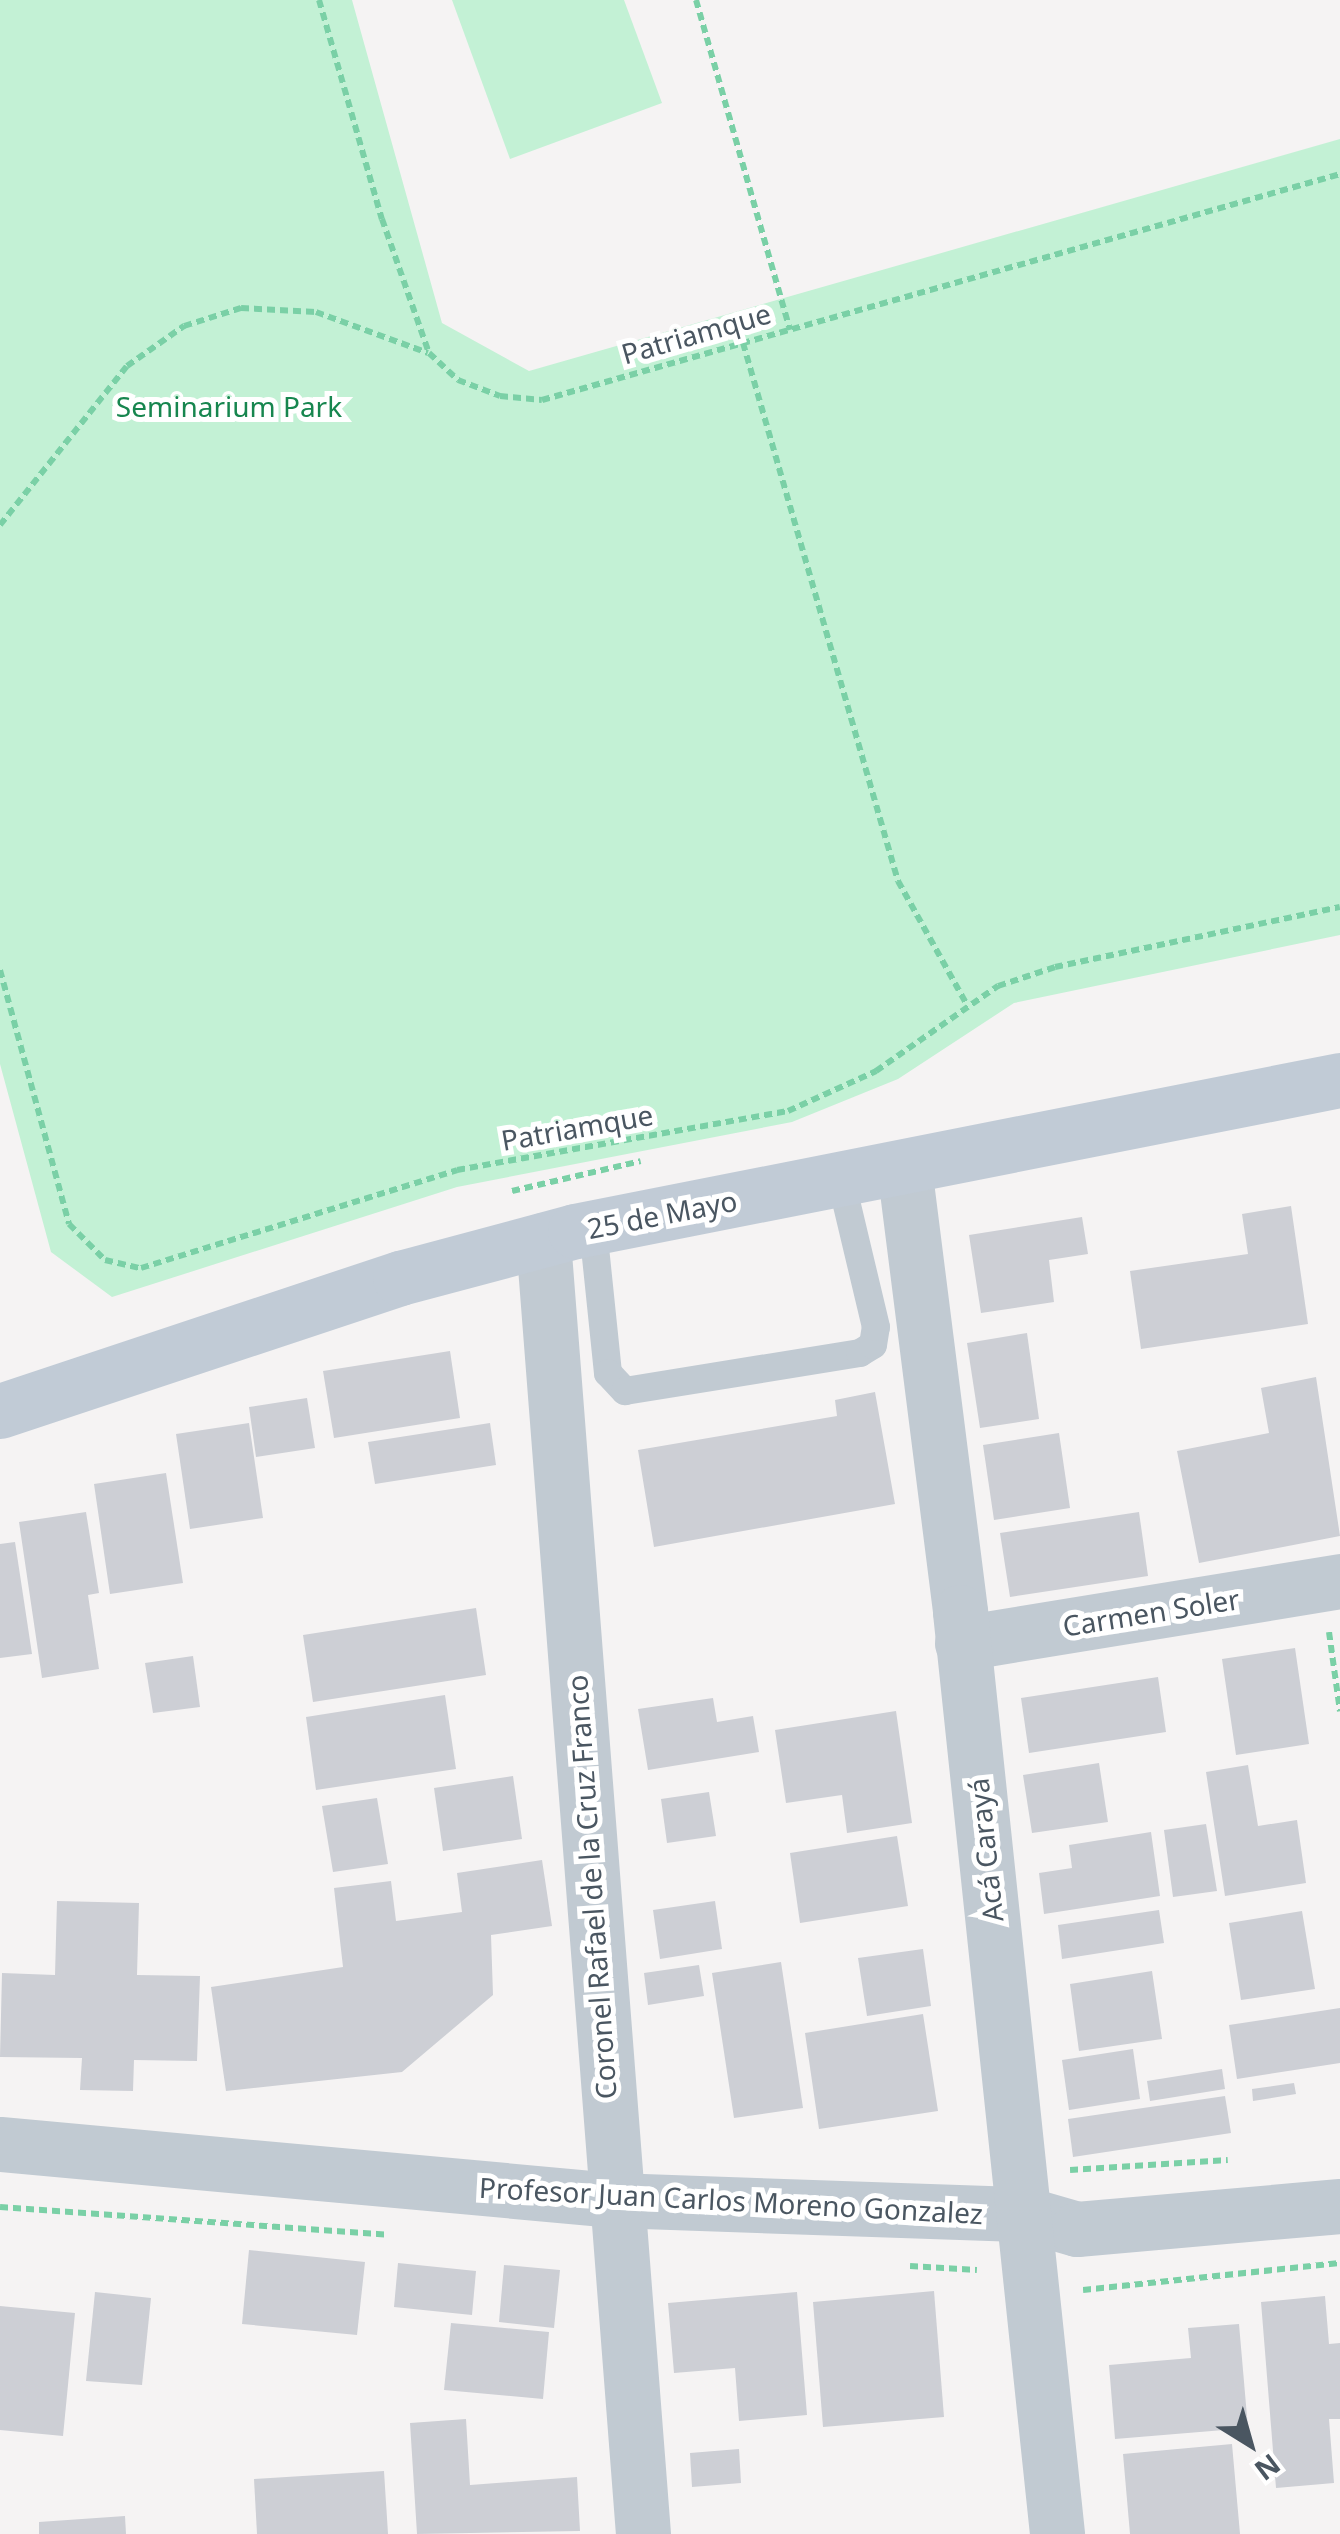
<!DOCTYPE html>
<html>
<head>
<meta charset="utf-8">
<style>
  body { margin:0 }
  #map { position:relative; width:1340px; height:2534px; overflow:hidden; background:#f5f3f3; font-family:"Noto Sans",sans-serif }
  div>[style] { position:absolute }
  .green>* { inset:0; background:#c3f1d5 }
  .building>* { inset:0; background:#cdcfd5 }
  .path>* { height:6px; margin-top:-3px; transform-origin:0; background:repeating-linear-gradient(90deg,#7ad0a6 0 8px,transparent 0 13px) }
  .service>* { height:28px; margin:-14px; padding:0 14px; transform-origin:14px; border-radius:14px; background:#c1cad2 }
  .minor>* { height:55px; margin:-27.5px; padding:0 27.5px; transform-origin:27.5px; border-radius:27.5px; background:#c1cad2 }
  .tertiary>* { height:55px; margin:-27.5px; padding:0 27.5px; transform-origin:27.5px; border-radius:27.5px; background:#c1cad2 }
  .secondary>* { height:55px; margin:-27.5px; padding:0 27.5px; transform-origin:27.5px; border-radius:27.5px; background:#c1cbd6 }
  span { translate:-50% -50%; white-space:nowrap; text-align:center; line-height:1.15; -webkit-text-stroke:10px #fff; paint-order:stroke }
  .street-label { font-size:28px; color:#4a5661 }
  .park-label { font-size:28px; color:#17864f }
  .north { position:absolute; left:1200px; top:2394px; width:100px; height:100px; -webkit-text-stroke:8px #fff; paint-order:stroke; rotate:143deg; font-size:28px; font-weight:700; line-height:40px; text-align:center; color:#4a5661 }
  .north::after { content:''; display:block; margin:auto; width:35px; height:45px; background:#4a5661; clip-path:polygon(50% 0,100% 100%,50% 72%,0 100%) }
</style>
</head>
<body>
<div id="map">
  <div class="green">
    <div style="clip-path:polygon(0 0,352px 0,442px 323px,529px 371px,1340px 139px,1340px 935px,1014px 1003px,898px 1079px,792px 1122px,457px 1187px,112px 1297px,51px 1252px,0 1064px)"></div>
    <div style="clip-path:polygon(452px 0,624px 0,662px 103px,510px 159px)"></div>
  </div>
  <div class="building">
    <div style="clip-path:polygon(1291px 1206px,1308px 1324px,1141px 1349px,1130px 1271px,1248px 1254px,1242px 1214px)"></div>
    <div style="clip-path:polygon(1082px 1217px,1088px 1254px,1049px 1260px,1054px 1302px,981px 1313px,969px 1235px)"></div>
    <div style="clip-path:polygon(1027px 1333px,1039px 1419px,980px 1428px,967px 1343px)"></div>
    <div style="clip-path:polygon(450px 1351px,460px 1418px,334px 1438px,323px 1371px)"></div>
    <div style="clip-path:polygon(1316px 1377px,1340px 1536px,1199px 1563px,1177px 1451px,1269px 1433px,1261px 1388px)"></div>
    <div style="clip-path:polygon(875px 1392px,895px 1504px,654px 1547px,638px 1450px,837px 1416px,835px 1400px)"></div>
    <div style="clip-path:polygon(307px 1398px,315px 1448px,256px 1457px,249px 1407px)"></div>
    <div style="clip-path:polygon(249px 1423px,263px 1518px,190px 1529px,176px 1434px)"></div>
    <div style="clip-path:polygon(490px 1423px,496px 1465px,375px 1484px,368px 1442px)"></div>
    <div style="clip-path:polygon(1059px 1433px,1070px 1508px,994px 1520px,983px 1445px)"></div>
    <div style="clip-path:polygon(166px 1473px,183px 1583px,110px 1594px,94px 1484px)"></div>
    <div style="clip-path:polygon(86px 1512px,99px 1593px,88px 1595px,99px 1669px,42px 1678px,19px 1522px)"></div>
    <div style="clip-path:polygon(1139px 1512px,1148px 1576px,1010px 1597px,1000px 1533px)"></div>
    <div style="clip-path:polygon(15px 1542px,32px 1654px,0 1658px,0 1544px)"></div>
    <div style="clip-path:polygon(476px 1608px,486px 1675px,313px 1702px,303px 1635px)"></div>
    <div style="clip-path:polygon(1295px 1648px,1309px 1744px,1236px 1755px,1222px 1659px)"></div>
    <div style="clip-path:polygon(193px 1656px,200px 1707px,153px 1713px,145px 1663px)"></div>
    <div style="clip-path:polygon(1158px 1677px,1166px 1732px,1029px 1753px,1021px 1698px)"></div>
    <div style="clip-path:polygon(445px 1695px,456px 1769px,316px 1790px,306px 1717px)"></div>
    <div style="clip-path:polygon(713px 1698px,717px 1722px,753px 1716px,759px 1752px,648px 1770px,638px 1709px)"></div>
    <div style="clip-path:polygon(896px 1711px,912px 1823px,847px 1833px,842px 1795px,786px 1803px,775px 1730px)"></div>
    <div style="clip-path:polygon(1099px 1763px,1108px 1822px,1032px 1833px,1023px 1775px)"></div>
    <div style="clip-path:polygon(1248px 1765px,1258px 1826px,1297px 1820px,1306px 1883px,1225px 1896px,1206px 1772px)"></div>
    <div style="clip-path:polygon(513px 1776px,522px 1839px,443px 1851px,434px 1788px)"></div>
    <div style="clip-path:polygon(709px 1792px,716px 1836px,667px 1843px,661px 1799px)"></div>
    <div style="clip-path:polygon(377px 1798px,388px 1864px,333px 1872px,322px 1806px)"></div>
    <div style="clip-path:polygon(1206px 1824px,1217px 1891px,1173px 1897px,1164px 1830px)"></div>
    <div style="clip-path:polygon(1151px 1832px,1160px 1896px,1044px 1914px,1039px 1873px,1072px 1868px,1069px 1845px)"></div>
    <div style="clip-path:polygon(897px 1836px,908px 1906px,800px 1923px,790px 1853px)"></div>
    <div style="clip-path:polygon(542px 1860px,552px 1926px,491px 1935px,493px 1995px,402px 2072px,226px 2091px,211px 1987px,343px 1967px,334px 1888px,391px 1881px,396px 1921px,462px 1912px,457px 1873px)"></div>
    <div style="clip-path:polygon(57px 1901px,139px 1903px,137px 1975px,200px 1976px,197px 2061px,134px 2060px,133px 2091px,80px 2090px,82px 2058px,0 2057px,2px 1973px,55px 1975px)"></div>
    <div style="clip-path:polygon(715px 1901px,722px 1949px,660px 1959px,653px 1910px)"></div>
    <div style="clip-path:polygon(1159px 1910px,1164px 1943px,1062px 1959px,1058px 1925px)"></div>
    <div style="clip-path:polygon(1302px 1911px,1315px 1989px,1241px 2000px,1229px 1923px)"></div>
    <div style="clip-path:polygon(923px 1949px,931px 2006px,867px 2016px,858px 1958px)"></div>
    <div style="clip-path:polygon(781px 1962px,803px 2108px,734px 2118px,712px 1973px)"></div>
    <div style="clip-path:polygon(699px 1965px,704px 1996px,648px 2005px,644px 1973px)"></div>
    <div style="clip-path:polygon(1152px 1971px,1162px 2039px,1079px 2051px,1070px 1984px)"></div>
    <div style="clip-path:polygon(1340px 2008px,1340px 2063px,1237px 2079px,1229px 2025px)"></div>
    <div style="clip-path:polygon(923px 2014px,938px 2111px,819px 2129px,805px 2033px)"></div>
    <div style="clip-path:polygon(1133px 2049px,1140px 2099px,1069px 2110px,1062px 2060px)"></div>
    <div style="clip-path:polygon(1222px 2069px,1225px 2089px,1150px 2101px,1147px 2081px)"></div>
    <div style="clip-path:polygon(1294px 2083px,1296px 2094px,1253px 2101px,1252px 2089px)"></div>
    <div style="clip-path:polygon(1225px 2096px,1231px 2133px,1073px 2157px,1068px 2119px)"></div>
    <div style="clip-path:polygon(249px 2250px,365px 2262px,357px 2335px,242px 2324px)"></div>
    <div style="clip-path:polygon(398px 2263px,476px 2271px,472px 2315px,394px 2307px)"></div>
    <div style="clip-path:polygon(504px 2265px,560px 2270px,554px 2328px,499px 2322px)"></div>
    <div style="clip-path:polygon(934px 2291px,944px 2417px,823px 2427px,813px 2302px)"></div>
    <div style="clip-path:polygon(95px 2292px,151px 2298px,142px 2385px,86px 2381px)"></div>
    <div style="clip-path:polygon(797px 2292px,807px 2415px,739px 2421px,735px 2368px,674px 2373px,668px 2303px)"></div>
    <div style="clip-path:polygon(1325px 2296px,1329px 2344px,1340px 2343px,1340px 2419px,1329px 2419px,1334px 2483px,1276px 2488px,1261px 2302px)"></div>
    <div style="clip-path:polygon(0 2306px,75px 2313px,63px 2436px,0 2430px)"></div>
    <div style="clip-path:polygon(451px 2323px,549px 2332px,543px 2399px,444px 2390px)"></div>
    <div style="clip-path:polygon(1239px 2324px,1248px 2428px,1115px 2439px,1109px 2365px,1191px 2358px,1188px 2328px)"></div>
    <div style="clip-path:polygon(466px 2419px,470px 2485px,577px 2477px,580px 2531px,417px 2534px,410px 2423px)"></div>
    <div style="clip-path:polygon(1232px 2444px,1240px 2534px,1130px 2534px,1123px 2454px)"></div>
    <div style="clip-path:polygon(739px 2449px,741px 2483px,692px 2487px,690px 2453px)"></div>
    <div style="clip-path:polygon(384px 2471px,388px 2534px,257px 2534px,254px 2479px)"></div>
    <div style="clip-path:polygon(125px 2516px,126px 2534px,39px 2534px,39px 2522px)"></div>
  </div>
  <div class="path">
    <div style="left:319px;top:0;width:228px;rotate:74deg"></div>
    <div style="left:382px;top:219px;width:142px;rotate:70.7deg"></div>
    <div style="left:429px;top:353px;width:40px;rotate:43deg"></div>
    <div style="left:458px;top:380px;width:45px;rotate:20.9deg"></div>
    <div style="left:500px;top:396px;width:42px;rotate:5.4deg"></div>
    <div style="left:542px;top:400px;width:829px;rotate:-15.81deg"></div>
    <div style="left:696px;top:0;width:343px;rotate:74.1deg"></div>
    <div style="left:743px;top:343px;width:560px;rotate:73.93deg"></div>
    <div style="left:898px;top:881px;width:140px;rotate:60.9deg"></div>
    <div style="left:0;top:525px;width:203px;rotate:-51.4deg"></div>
    <div style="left:127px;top:366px;width:70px;rotate:-35.1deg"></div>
    <div style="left:184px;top:326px;width:60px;rotate:-17.5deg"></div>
    <div style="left:241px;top:308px;width:75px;rotate:3.1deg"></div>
    <div style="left:316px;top:312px;width:119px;rotate:20.1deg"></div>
    <div style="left:0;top:970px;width:263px;rotate:74.8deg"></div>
    <div style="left:69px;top:1224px;width:51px;rotate:45deg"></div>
    <div style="left:105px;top:1260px;width:37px;rotate:13deg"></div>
    <div style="left:141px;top:1268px;width:331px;rotate:-17.2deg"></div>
    <div style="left:457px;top:1170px;width:336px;rotate:-10.1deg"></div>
    <div style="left:788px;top:1111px;width:97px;rotate:-24.4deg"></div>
    <div style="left:876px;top:1071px;width:149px;rotate:-34.9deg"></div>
    <div style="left:998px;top:986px;width:60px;rotate:-18.4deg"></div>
    <div style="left:1055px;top:967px;width:291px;rotate:-11.9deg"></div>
    <div style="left:512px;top:1191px;width:132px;rotate:-13.1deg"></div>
    <div style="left:1329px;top:1632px;width:80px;rotate:82.1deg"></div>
    <div style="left:1070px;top:2170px;width:158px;rotate:-3.6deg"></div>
    <div style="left:0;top:2207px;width:389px;rotate:4.1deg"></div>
    <div style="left:910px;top:2266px;width:67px;rotate:3.4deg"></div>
    <div style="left:1083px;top:2290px;width:258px;rotate:-6deg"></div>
  </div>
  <div class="service">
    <div style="left:593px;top:1228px;width:146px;rotate:84.1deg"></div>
    <div style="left:608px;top:1373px;width:25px;rotate:47deg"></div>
    <div style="left:625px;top:1391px;width:238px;rotate:-9.2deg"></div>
    <div style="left:860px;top:1353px;width:15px;rotate:-32deg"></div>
    <div style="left:873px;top:1345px;width:18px;rotate:-81deg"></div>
    <div style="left:876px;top:1327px;width:151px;rotate:-103.4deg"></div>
  </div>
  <div class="minor">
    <div style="left:962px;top:1643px;width:383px;rotate:-9.3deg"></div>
    <div style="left:0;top:2144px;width:617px;rotate:5.21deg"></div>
    <div style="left:614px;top:2200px;width:411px;rotate:2deg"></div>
    <div style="left:1025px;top:2214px;width:54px;rotate:16.1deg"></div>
    <div style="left:1077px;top:2229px;width:264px;rotate:-5deg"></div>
  </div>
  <div class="tertiary">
    <div style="left:904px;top:1167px;width:449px;rotate:82.8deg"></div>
    <div style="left:960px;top:1612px;width:927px;rotate:83.99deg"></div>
    <div style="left:543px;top:1240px;width:1298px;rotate:85.58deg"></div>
  </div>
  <div class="secondary">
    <div style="left:0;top:1411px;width:422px;rotate:-18.4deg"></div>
    <div style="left:400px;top:1278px;width:181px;rotate:-15deg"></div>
    <div style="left:575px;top:1231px;width:780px;rotate:-11.17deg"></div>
  </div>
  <div class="street-label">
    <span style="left:696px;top:333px;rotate:-16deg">Patriamque</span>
    <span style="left:577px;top:1127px;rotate:-10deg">Patriamque</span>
    <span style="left:662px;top:1214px;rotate:-11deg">25 de Mayo</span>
    <span style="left:1151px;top:1612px;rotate:-9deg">Carmen Soler</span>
    <span style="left:985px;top:1850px;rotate:-96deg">Acá Carayá</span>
    <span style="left:591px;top:1887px;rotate:-94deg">Coronel Rafael de la Cruz Franco</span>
    <span style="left:731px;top:2200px;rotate:3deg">Profesor Juan Carlos Moreno Gonzalez</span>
  </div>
  <div class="park-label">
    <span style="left:229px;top:406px">Seminarium Park</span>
  </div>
  <div class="north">N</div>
</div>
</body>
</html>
